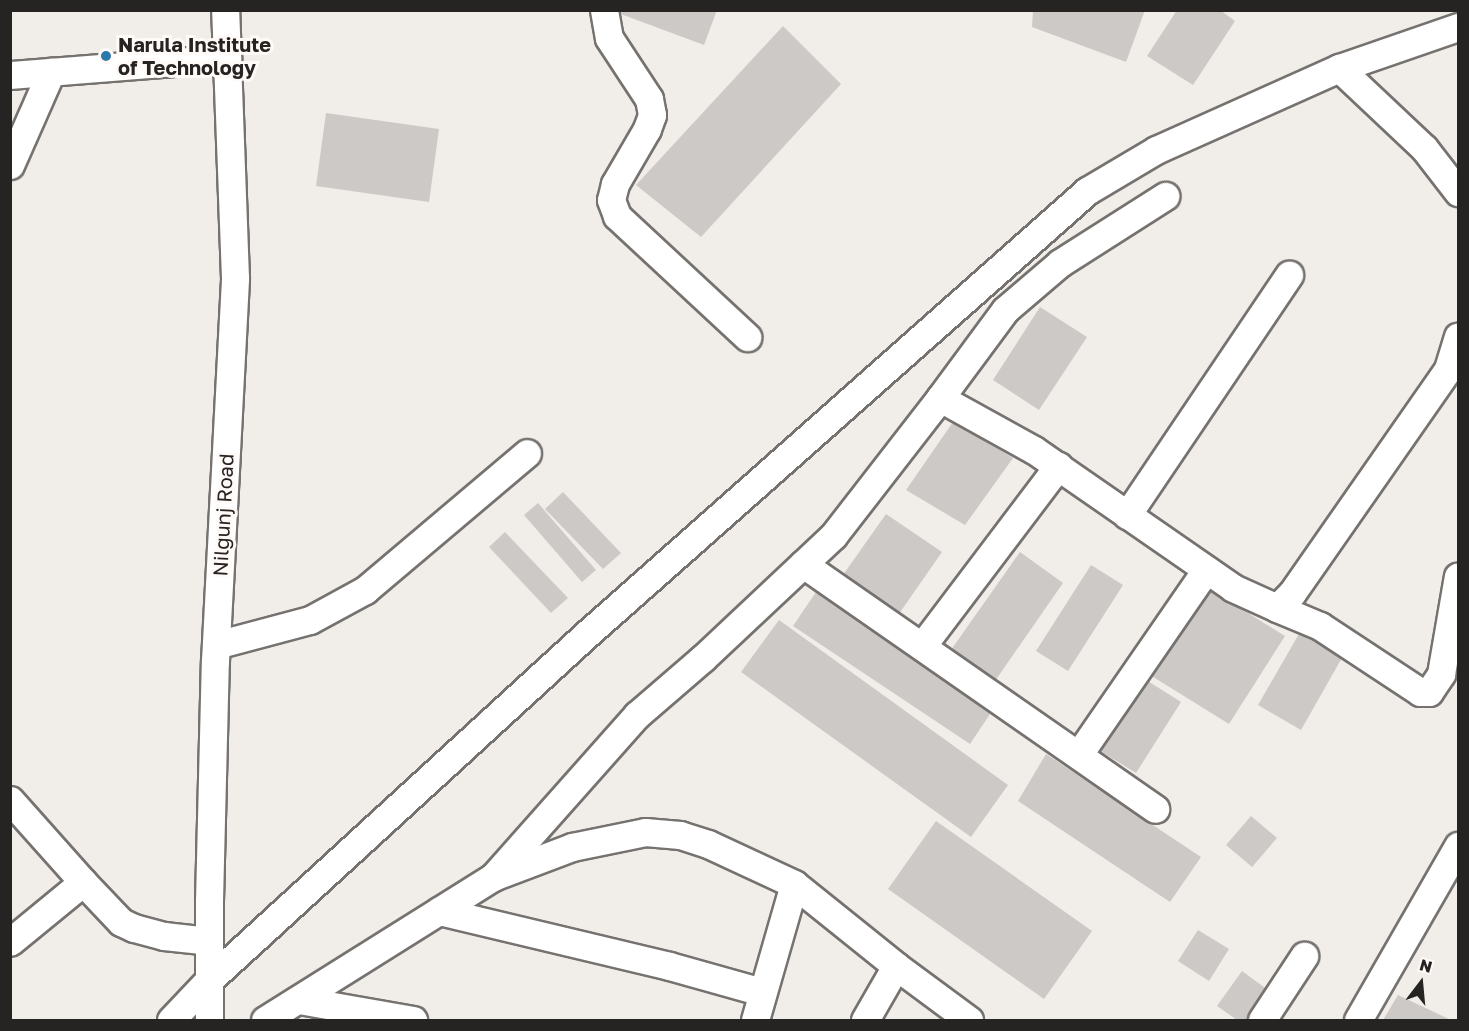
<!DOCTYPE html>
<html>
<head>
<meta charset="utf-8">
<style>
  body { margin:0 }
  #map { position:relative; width:1469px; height:1031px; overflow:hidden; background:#f1ede9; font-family:"Golos Text",sans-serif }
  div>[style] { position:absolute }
  .building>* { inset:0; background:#cdc9c6 }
  .roads { filter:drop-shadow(2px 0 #75726f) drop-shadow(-2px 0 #75726f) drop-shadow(0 2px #75726f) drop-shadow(0 -2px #75726f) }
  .minor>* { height:27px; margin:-13.5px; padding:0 13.5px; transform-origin:13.5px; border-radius:13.5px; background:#fff }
  .dots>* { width:16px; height:16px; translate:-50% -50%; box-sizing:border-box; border:3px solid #fffaf7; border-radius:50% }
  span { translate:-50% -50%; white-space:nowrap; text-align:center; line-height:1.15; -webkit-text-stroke:6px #fffaf7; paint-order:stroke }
  .poi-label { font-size:20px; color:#262423; font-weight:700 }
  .left { translate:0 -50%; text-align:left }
  .street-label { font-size:20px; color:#262423 }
  .frame { position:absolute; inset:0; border:12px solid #262423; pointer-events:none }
  .north { position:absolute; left:1391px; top:953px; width:60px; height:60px; -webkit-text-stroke:4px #fffaf7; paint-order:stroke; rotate:16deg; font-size:16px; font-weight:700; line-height:24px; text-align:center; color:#262423 }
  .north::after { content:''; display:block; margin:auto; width:21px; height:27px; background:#262423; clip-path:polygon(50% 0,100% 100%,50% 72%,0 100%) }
</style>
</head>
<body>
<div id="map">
  <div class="building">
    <div style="clip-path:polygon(610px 10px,717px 10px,704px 45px)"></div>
    <div style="clip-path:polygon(1033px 10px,1145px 10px,1126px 62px,1032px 27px)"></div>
    <div style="clip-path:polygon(1177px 10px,1220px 10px,1235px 21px,1193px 85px,1147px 56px)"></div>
    <div style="clip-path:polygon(783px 26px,841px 84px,701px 237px,636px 185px)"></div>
    <div style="clip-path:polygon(326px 113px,439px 129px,429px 202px,316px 186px)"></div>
    <div style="clip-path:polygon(1040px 307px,1087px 337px,1039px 410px,993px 380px)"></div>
    <div style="clip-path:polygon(953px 422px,1013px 458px,965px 525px,906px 490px)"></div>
    <div style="clip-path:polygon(563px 492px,621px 553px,603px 569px,545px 509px)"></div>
    <div style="clip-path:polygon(538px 503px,596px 570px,582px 582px,524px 515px)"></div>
    <div style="clip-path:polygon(886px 514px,942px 552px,894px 621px,838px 582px)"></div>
    <div style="clip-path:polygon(505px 532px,568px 598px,551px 613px,489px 547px)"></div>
    <div style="clip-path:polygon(1020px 552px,1063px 583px,995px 681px,951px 650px)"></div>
    <div style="clip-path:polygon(1091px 565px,1123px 585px,1068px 671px,1036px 651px)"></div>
    <div style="clip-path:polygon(1206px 587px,1285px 636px,1229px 724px,1150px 675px)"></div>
    <div style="clip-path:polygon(818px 589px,994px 708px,970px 744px,793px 626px)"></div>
    <div style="clip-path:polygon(779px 620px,1008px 785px,971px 837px,741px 672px)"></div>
    <div style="clip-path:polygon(1300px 632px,1343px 656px,1301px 730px,1258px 705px)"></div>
    <div style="clip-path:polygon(1143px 678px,1181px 702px,1136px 773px,1097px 749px)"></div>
    <div style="clip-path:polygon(1046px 754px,1201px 857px,1170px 902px,1018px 801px)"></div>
    <div style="clip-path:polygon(1251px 816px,1277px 838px,1252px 867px,1226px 845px)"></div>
    <div style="clip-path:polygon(936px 821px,1092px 931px,1044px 999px,888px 889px)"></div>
    <div style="clip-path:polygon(1198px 930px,1229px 949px,1209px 981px,1178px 961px)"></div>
    <div style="clip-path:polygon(1242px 971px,1272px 993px,1252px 1020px,1237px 1020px,1217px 1006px)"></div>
    <div style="clip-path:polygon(1398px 995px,1451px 1020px,1383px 1020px)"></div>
  </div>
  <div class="roads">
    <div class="minor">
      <div style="left:604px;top:10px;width:28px;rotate:80deg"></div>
      <div style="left:609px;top:38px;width:73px;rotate:56.7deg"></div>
      <div style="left:649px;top:99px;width:16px;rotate:79deg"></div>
      <div style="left:652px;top:115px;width:15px;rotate:110deg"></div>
      <div style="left:647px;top:129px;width:64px;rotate:120.2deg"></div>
      <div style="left:615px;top:184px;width:16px;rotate:104deg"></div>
      <div style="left:611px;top:200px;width:17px;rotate:69deg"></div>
      <div style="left:617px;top:216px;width:178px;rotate:42.9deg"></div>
      <div style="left:1339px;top:68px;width:117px;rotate:43.3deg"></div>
      <div style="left:1424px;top:148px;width:56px;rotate:52.3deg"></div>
      <div style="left:10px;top:75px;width:218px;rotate:-4.5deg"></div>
      <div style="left:10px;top:165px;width:102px;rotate:-66.2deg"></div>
      <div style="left:940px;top:398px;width:109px;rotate:-53.5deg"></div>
      <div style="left:1005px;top:310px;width:72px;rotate:-40.5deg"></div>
      <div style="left:1060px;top:263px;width:125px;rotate:-32.5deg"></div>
      <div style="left:1127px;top:515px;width:290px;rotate:-56deg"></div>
      <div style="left:803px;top:564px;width:429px;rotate:34.8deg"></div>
      <div style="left:1277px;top:608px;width:47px;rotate:22.7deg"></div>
      <div style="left:1320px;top:626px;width:120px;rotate:33.4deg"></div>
      <div style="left:1420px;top:692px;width:9px"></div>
      <div style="left:1429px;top:692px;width:22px;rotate:-56deg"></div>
      <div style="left:1441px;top:674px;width:99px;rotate:-80.2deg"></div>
      <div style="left:216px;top:645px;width:97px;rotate:-14.9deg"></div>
      <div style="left:310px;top:620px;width:63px;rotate:-28.6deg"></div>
      <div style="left:365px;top:590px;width:212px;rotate:-40.2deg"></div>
      <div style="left:922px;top:646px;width:226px;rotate:-52.9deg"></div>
      <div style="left:1079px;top:754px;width:224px;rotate:-55.4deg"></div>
      <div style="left:10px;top:800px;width:110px;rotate:48.3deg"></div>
      <div style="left:83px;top:882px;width:94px;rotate:140.6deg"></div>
      <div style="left:493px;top:877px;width:217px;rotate:-48.4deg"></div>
      <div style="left:637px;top:715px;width:87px;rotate:-40.8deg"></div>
      <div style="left:703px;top:658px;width:178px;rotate:-43.2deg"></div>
      <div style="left:833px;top:536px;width:175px;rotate:-52.2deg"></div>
      <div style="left:940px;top:398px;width:107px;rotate:29deg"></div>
      <div style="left:1034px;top:450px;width:242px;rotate:34.7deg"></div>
      <div style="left:1233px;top:588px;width:48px;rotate:24.4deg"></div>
      <div style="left:1277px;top:608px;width:21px;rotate:-45deg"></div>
      <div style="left:1292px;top:593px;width:273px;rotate:-55.1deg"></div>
      <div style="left:1448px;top:369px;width:34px;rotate:-73deg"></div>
      <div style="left:83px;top:882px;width:55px;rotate:46.5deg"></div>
      <div style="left:121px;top:922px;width:14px;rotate:25deg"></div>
      <div style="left:134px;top:928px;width:31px;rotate:15deg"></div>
      <div style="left:164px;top:936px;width:45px;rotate:6.3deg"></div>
      <div style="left:439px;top:911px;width:236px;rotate:13.4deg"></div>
      <div style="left:669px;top:966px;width:97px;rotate:15.6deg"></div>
      <div style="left:299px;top:1000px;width:116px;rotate:10deg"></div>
      <div style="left:171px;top:1020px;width:55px;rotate:-46.5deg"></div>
      <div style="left:209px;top:980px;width:514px;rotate:-42.48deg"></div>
      <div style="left:588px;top:633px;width:667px;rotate:-41.53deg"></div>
      <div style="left:1087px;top:191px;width:80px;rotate:-30.7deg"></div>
      <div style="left:1156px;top:150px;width:201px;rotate:-24.1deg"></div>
      <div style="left:1339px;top:68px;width:126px;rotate:-19deg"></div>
      <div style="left:209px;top:1020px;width:119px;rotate:-90deg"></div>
      <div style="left:209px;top:901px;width:240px;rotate:-88.6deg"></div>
      <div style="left:215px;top:661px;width:384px;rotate:-87deg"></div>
      <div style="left:235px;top:278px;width:268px;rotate:-92.1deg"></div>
      <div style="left:265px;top:1020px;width:269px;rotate:-32.1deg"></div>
      <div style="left:493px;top:877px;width:85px;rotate:-20.8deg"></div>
      <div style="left:572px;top:847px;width:75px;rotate:-11.6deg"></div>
      <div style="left:645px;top:832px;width:35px;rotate:5deg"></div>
      <div style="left:680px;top:835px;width:29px;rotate:18deg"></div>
      <div style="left:708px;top:844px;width:95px;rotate:24.9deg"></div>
      <div style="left:794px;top:884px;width:131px;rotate:38.8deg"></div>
      <div style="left:896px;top:966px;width:91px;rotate:36.5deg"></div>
      <div style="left:755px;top:1020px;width:141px;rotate:-74deg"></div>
      <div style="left:865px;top:1020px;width:62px;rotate:-60.1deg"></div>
      <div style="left:1262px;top:1020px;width:77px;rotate:-56.7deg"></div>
      <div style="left:1358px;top:1020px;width:201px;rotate:-60.1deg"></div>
    </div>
  </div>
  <div class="dots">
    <div style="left:106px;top:56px;background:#2e77ab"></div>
  </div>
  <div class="poi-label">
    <span class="left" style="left:118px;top:56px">Narula Institute<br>of Technology</span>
  </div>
  <div class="street-label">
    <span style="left:223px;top:515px;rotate:-87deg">Nilgunj Road</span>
  </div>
  <div class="frame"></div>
  <div class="north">N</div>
</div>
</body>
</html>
